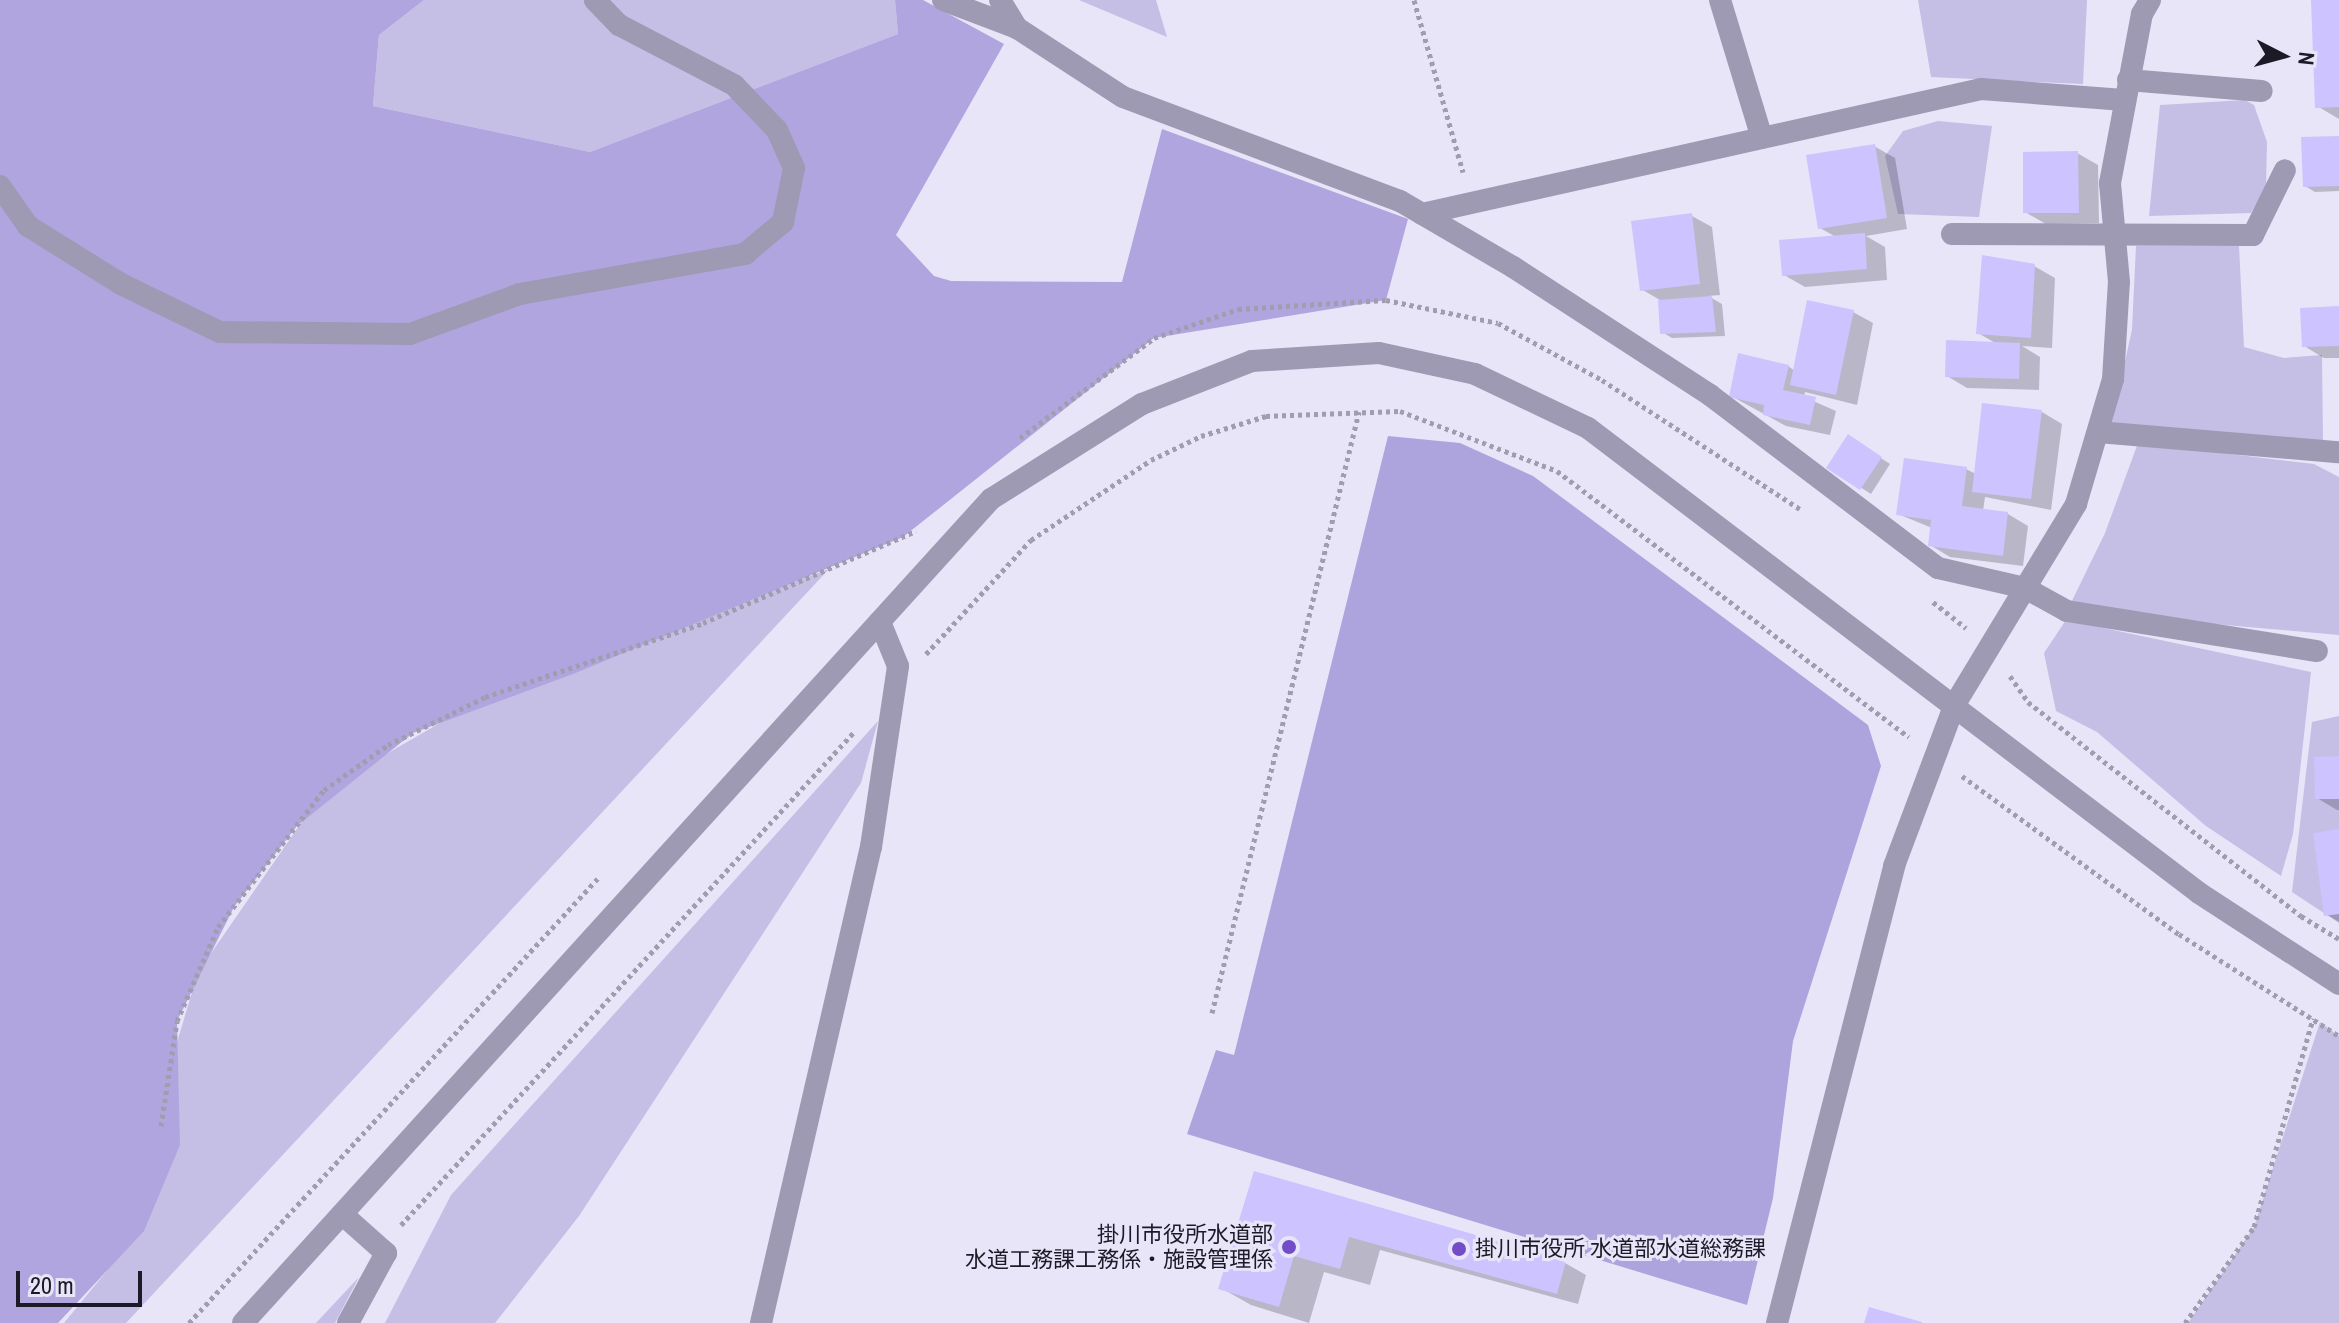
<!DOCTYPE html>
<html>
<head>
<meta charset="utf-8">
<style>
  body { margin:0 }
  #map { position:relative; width:2339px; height:1323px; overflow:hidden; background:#e8e5f9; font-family:"Archivo Narrow","Noto Sans JP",sans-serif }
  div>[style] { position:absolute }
  .green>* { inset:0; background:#c5bee5 }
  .forest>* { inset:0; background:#b0a5de }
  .water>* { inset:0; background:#aea4dd }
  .shadow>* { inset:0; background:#0003 }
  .building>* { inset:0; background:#cdc3fe }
  .path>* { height:5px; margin-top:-2.5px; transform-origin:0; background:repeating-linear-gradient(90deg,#9f9dae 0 4px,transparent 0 8px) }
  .minor>* { height:22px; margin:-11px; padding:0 11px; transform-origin:11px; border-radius:11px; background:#9e9ab4 }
  .tertiary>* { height:22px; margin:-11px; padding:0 11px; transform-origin:11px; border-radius:11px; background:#9e9ab4 }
  .dots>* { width:22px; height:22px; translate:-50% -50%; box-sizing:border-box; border:4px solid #e8e5f9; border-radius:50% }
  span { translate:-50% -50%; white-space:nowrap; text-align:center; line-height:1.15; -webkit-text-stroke:6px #e8e5f9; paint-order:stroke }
  .poi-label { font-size:22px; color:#1c1a26 }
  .right { translate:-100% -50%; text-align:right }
  .left { translate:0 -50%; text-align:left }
  .north { position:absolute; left:2243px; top:16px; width:80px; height:80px; -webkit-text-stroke:6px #e8e5f9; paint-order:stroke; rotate:96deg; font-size:22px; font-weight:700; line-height:32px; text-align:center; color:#1c1a26 }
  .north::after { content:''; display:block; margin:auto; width:28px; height:36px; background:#1c1a26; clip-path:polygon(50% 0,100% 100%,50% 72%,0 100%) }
  .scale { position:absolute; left:16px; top:1271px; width:126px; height:36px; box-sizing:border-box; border:4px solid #1c1a26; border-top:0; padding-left:10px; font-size:24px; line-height:28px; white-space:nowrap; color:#1c1a26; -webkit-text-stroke:6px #e8e5f9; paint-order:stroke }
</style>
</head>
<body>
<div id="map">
  <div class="green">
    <div style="clip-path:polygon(424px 0,895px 0,898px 34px,590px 152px,373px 106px,379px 35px)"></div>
    <div style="clip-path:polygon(1079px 0,1156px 0,1167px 37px)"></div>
    <div style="clip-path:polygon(1918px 0,2087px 0,2083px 84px,1931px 77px)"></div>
    <div style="clip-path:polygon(2245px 100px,2254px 105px,2267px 142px,2266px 189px,2251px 213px,2149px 216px,2160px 105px)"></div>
    <div style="clip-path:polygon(1938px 121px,1992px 126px,1979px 217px,1898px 214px,1885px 156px,1903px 131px)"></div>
    <div style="clip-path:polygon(2136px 246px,2239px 246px,2244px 347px,2284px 358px,2322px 355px,2323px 442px,2110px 428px,2132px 330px)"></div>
    <div style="clip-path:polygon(2138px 443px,2314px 464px,2339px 477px,2339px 635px,2067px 611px,2105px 533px)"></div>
    <div style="clip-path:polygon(829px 569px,126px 1323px,64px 1323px,110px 1267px,198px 972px,324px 790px,485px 697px)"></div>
    <div style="clip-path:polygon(2066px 620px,2311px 672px,2293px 834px,2281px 876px,2206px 826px,2097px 732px,2056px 711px,2044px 653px)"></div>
    <div style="clip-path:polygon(2339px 716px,2339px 923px,2292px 892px,2312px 722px)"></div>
    <div style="clip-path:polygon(878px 721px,861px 783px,579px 1216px,495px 1323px,385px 1323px,451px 1195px)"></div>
    <div style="clip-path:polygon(2320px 1022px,2339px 1036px,2339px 1323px,2188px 1323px,2254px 1227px)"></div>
    <div style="clip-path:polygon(359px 1277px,335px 1323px,316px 1323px)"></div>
  </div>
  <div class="forest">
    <div style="clip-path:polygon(0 0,424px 0,379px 35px,373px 106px,590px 152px,898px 34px,895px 0,923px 0,1004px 44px,896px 235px,934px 276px,951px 281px,1122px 282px,1162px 129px,1408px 219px,1386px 300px,1154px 338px,903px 537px,573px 674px,413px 733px,297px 826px,234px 907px,177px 1021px,180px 1145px,144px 1231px,58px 1323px,0 1323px)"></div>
  </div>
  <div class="water">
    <div style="clip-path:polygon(1388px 436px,1460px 443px,1533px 476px,1868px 725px,1881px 766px,1793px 1041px,1773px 1198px,1747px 1305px,1187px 1134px,1216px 1050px,1234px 1055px)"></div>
  </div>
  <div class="shadow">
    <div style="clip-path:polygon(2313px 0,2339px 0,2339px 119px,2317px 106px)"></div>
    <div style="clip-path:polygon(2339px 138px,2339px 191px,2315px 192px,2305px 186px)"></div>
    <div style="clip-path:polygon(1874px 146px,1895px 158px,1907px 229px,1866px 236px,1885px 247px,1887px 280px,1805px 287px,1784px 275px,1836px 237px,1820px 228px)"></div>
    <div style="clip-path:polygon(2077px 153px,2098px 165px,2099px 223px,2046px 224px,2025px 212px)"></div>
    <div style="clip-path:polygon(1692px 216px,1712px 227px,1720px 295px,1708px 296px,1722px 304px,1725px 336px,1672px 338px,1662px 332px,1660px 300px,1641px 289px)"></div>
    <div style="clip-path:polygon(2034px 266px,2055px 278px,2052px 348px,2022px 346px,2040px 357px,2039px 390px,1967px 388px,1947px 376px,1997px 344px,1978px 333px)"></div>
    <div style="clip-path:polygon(2339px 308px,2339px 358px,2324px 358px,2304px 346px)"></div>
    <div style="clip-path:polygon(1853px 312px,1873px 323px,1857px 405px,1805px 392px,1804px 397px,1836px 411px,1830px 435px,1786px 426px,1731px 396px,1788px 366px,1795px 371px)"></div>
    <div style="clip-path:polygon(2042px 412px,2062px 424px,2051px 510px,1985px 497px,1983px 511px,2008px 514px,2028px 526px,2023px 566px,1950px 557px,1930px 545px,1932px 528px,1898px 514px,1966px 469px,1976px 474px)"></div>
    <div style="clip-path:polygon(1858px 443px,1890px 464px,1871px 494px,1828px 467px)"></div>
    <div style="clip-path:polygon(2339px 758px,2339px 810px,2337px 810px,2317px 798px)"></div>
    <div style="clip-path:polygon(2339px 831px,2339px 922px,2326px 914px)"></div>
    <div style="clip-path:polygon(1255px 1173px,1565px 1263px,1586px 1275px,1578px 1304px,1380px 1250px,1370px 1285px,1324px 1272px,1309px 1323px,1251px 1305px,1221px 1288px)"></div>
  </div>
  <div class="building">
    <div style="clip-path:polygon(2311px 0,2339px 0,2339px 107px,2315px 108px)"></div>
    <div style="clip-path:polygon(2339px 136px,2339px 186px,2303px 187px,2301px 137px)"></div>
    <div style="clip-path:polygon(1875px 144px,1887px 218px,1818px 229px,1806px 155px)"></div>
    <div style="clip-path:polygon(2078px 151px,2079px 213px,2023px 213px,2023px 152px)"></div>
    <div style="clip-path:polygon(1692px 213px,1700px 284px,1640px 291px,1631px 221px)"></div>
    <div style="clip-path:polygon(1865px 233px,1867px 269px,1782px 276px,1779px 240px)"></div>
    <div style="clip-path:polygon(1982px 255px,2035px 264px,2031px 338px,1976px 334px)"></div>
    <div style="clip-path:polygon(1712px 296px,1716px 332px,1660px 334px,1658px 300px)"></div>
    <div style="clip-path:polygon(1807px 300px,1854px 310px,1836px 395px,1790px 385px)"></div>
    <div style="clip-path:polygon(2339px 306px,2339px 346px,2302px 347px,2300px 308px)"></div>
    <div style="clip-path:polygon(1946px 340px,2020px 343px,2019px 379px,1945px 377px)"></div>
    <div style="clip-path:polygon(1738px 353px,1789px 365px,1783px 390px,1816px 397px,1810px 425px,1763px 415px,1764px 405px,1729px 397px)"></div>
    <div style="clip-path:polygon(1982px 403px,2042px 410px,2031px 499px,1972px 492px)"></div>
    <div style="clip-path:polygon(1848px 434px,1882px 457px,1860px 490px,1826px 468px)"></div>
    <div style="clip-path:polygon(1904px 458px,1967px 467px,1962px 506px,2008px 512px,2003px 556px,1928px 546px,1931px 520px,1896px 515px)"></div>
    <div style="clip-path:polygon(2339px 756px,2339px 799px,2315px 799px,2314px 757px)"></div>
    <div style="clip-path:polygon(2339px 829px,2339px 914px,2324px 916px,2313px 833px)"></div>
    <div style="clip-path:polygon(1254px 1171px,1566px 1261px,1557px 1294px,1349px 1237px,1340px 1269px,1294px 1256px,1279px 1307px,1218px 1289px)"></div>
    <div style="clip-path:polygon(1869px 1307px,1922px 1322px,1922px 1323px,1864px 1323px)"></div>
  </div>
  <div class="path">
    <div style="left:1414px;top:0;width:179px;rotate:74.1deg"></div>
    <div style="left:1020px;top:438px;width:167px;rotate:-36.7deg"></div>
    <div style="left:1154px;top:338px;width:89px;rotate:-19deg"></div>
    <div style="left:1238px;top:309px;width:148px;rotate:-3.5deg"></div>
    <div style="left:1386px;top:300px;width:114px;rotate:11.6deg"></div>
    <div style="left:1498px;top:323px;width:119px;rotate:28.7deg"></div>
    <div style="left:1602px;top:380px;width:236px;rotate:33.1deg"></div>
    <div style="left:1933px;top:602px;width:42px;rotate:38.2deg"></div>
    <div style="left:926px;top:654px;width:155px;rotate:-47.4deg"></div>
    <div style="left:1031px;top:540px;width:144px;rotate:-33.7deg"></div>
    <div style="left:1151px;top:460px;width:55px;rotate:-25.6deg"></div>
    <div style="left:1201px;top:436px;width:68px;rotate:-17.1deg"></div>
    <div style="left:1266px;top:416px;width:134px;rotate:-2.1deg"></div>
    <div style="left:1400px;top:411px;width:168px;rotate:20.9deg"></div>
    <div style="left:1557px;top:471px;width:441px;rotate:37.1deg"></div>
    <div style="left:2010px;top:676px;width:32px;rotate:55deg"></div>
    <div style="left:2028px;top:702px;width:347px;rotate:38.1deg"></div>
    <div style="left:2301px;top:916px;width:44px;rotate:31.2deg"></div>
    <div style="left:1962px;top:776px;width:268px;rotate:36.1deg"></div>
    <div style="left:2179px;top:934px;width:190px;rotate:32.5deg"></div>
    <div style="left:1212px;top:1013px;width:619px;rotate:-76.26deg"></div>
    <div style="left:161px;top:1126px;width:106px;rotate:-81.3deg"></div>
    <div style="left:177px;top:1021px;width:103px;rotate:-66.4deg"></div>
    <div style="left:218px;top:927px;width:173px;rotate:-52.3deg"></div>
    <div style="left:324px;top:790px;width:78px;rotate:-35.1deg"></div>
    <div style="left:388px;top:745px;width:108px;rotate:-26.3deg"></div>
    <div style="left:485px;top:697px;width:230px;rotate:-18.7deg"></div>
    <div style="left:703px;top:623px;width:232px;rotate:-23.4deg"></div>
    <div style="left:401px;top:1225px;width:670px;rotate:-47.42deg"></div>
    <div style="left:189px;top:1323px;width:604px;rotate:-47.41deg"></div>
    <div style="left:2185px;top:1323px;width:118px;rotate:-54.3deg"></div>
    <div style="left:2254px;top:1227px;width:217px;rotate:-74.2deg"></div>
  </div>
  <div class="minor">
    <div style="left:943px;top:0;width:79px;rotate:20.7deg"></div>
    <div style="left:1000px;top:0;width:33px;rotate:59deg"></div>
    <div style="left:1017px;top:28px;width:126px;rotate:33.1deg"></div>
    <div style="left:1123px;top:97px;width:296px;rotate:20.6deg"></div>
    <div style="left:1400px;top:201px;width:131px;rotate:30.3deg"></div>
    <div style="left:1513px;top:267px;width:235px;rotate:33deg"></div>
    <div style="left:1710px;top:395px;width:286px;rotate:37.2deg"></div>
    <div style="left:1938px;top:568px;width:89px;rotate:12.9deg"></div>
    <div style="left:2025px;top:588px;width:48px;rotate:28.7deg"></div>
    <div style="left:2067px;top:611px;width:253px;rotate:9.1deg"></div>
    <div style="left:1720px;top:0;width:144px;rotate:73.1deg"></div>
    <div style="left:2128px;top:80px;width:134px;rotate:4.7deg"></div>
    <div style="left:0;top:186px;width:49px;rotate:55deg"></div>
    <div style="left:28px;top:226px;width:110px;rotate:31.9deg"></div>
    <div style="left:121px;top:284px;width:110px;rotate:25.9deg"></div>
    <div style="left:220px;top:332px;width:190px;rotate:0.6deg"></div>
    <div style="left:410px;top:334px;width:117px;rotate:-20deg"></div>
    <div style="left:520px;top:294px;width:229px;rotate:-10.1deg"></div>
    <div style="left:745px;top:254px;width:50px;rotate:-40.1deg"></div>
    <div style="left:783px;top:222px;width:55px;rotate:-78.5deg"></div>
    <div style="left:794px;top:168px;width:42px;rotate:-114.1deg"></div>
    <div style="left:777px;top:130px;width:62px;rotate:-133.7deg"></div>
    <div style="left:734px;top:85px;width:130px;rotate:-152.4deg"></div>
    <div style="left:619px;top:25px;width:35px;rotate:-134deg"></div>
    <div style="left:1422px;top:214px;width:573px;rotate:-12.6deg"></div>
    <div style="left:1981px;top:89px;width:143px;rotate:4.4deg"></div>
    <div style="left:1952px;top:234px;width:301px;rotate:0.2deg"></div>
    <div style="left:2253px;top:235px;width:72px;rotate:-63.8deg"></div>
    <div style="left:2098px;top:432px;width:241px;rotate:4.8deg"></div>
    <div style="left:342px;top:1214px;width:59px;rotate:41.6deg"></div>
    <div style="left:386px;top:1253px;width:80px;rotate:118.5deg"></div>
    <div style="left:761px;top:1323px;width:489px;rotate:-77deg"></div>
    <div style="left:871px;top:847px;width:183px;rotate:-81.5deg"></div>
    <div style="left:898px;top:666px;width:48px;rotate:-112.2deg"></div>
  </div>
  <div class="tertiary">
    <div style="left:243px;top:1323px;width:1113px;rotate:-47.77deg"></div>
    <div style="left:991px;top:499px;width:178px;rotate:-32.2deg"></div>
    <div style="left:1142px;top:404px;width:118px;rotate:-21.4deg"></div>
    <div style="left:1252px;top:361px;width:127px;rotate:-3.6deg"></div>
    <div style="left:1379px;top:353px;width:98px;rotate:12.3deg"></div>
    <div style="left:1475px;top:374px;width:125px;rotate:25.5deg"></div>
    <div style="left:1588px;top:428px;width:768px;rotate:37.27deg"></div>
    <div style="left:2199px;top:893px;width:167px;rotate:33deg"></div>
    <div style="left:1777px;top:1323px;width:472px;rotate:-75.6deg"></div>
    <div style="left:1894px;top:866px;width:173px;rotate:-69.4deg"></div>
    <div style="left:1955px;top:704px;width:234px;rotate:-58.8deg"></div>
    <div style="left:2076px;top:504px;width:130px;rotate:-73.5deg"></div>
    <div style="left:2113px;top:379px;width:97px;rotate:-86.5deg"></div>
    <div style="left:2119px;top:282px;width:99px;rotate:-95.2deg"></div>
    <div style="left:2110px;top:183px;width:172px;rotate:-79.3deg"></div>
    <div style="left:2142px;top:14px;width:16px;rotate:-60deg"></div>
  </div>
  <div class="dots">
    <div style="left:1289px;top:1247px;background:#714ec7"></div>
    <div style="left:1459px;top:1249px;background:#714ec7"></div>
  </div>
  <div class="poi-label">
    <span class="right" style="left:1273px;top:1247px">掛川市役所水道部<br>水道工務課工務係・施設管理係</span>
    <span class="left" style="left:1475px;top:1249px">掛川市役所 水道部水道総務課</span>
  </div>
  <div class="north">N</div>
  <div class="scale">20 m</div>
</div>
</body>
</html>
